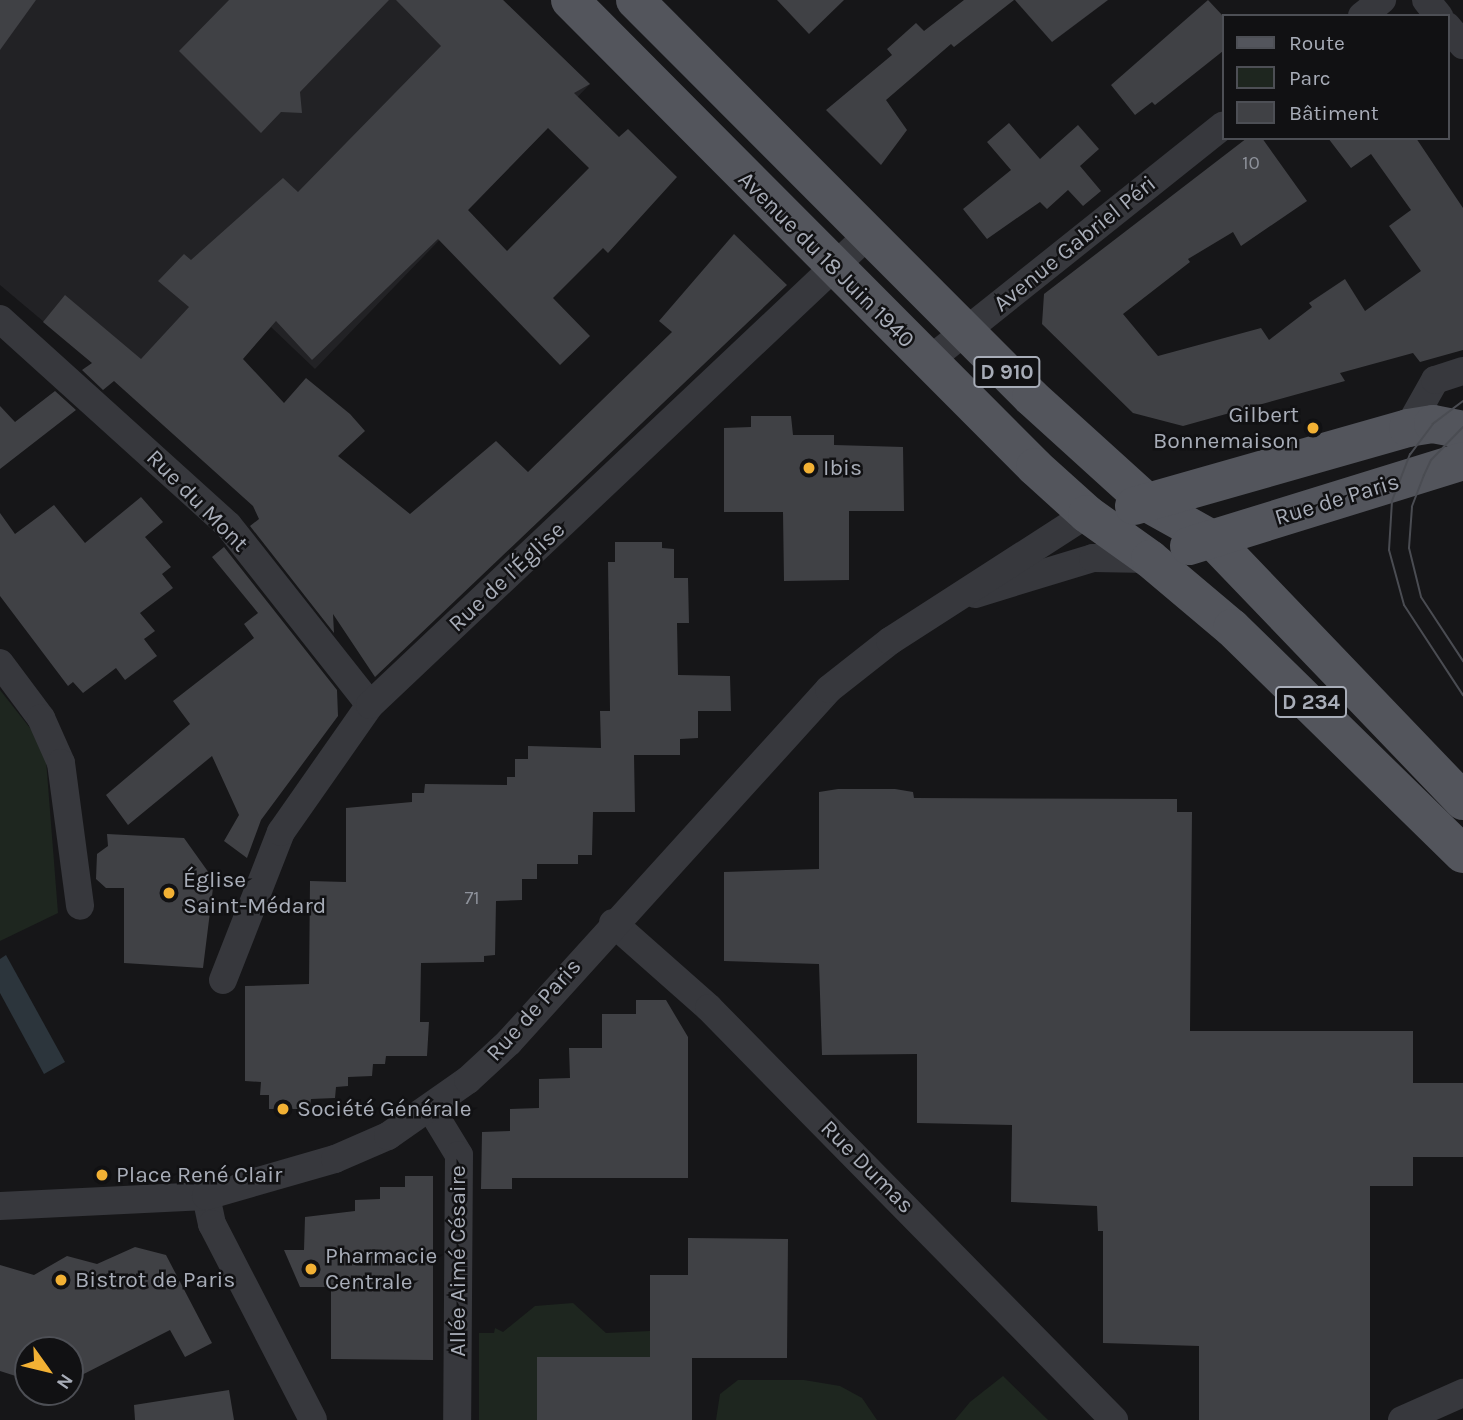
<!DOCTYPE html>
<html>
<head>
<meta charset="utf-8">
<style>
  body { margin:0 }
  #map { position:relative; width:1463px; height:1420px; overflow:hidden; background:#161618; font-family:Karla,sans-serif }
  div>[style] { position:absolute }
  .built>* { inset:0; background:#222225 }
  .green>* { inset:0; background:#1e261f }
  .water>* { inset:0; background:#2c353c }
  .building>* { inset:0; background:#404145 }
  .street>* { height:28px; margin:-14px; padding:0 14px; transform-origin:14px; border-radius:14px; background:#37383d }
  .primary>* { height:38px; margin:-19px; padding:0 19px; transform-origin:19px; border-radius:19px; background:#53555c }
  .tram>* { height:2px; margin:-1px; padding:0 1px; transform-origin:1px; border-radius:1px; background:#4a4c52 }
  .dots>* { width:19px; height:19px; translate:-50% -50%; box-sizing:border-box; border:4px solid #111113; border-radius:50% }
  span { translate:-50% -50%; white-space:nowrap; text-align:center; line-height:1.15; -webkit-text-stroke:5px #111113; paint-order:stroke }
  .number-label { font-size:19px; color:#8e929b }
  .number-label span { -webkit-text-stroke-width:0 }
  .shield-label span { padding:2px 5px; background:#111113; border:2px solid; border-radius:5px; -webkit-text-stroke-width:0 }
  .shield-label { font-size:21px; color:#a8adb8; font-weight:700 }
  .street-label { font-size:23px; color:#a8adb8 }
  .poi-label { font-size:23px; color:#a8adb8 }
  .right { translate:-100% -50%; text-align:right }
  .left { translate:0 -50%; text-align:left }
  .legend { position:absolute; left:1222px; top:14px; width:228px; height:126px; box-sizing:border-box; background:#111113; border:2px solid #4d4f55; margin:0; padding:9px 12px; list-style:none; font-size:21px; color:#a8adb8 }
  .legend li { display:flex; align-items:center; gap:14px; height:35px }
  .legend b { width:35px; border:2px solid #4d4f55 }
  .north { position:absolute; left:14px; top:1336px; width:70px; height:70px; box-sizing:border-box; background:#111113; border:2px solid #4d4f55; border-radius:50%; rotate:124deg; font-size:19px; font-weight:700; line-height:28px; text-align:center; color:#a8adb8 }
  .north::after { content:''; display:block; margin:auto; width:24px; height:32px; background:#f2b134; clip-path:polygon(50% 0,100% 100%,50% 72%,0 100%) }
</style>
</head>
<body>
<div id="map">
  <div class="built">
    <div style="clip-path:polygon(0 0,503px 0,590px 84px,315px 369px,271px 327px,175px 432px,0 285px)"></div>
  </div>
  <div class="green">
    <div style="clip-path:polygon(0 690px,45px 747px,58px 913px,0 941px)"></div>
    <div style="clip-path:polygon(573px 1303px,606px 1333px,650px 1331px,650px 1357px,537px 1357px,537px 1420px,479px 1420px,479px 1333px,494px 1333px,495px 1328px,503px 1332px,535px 1306px)"></div>
    <div style="clip-path:polygon(1003px 1376px,1048px 1420px,955px 1420px,970px 1402px)"></div>
    <div style="clip-path:polygon(738px 1380px,804px 1380px,840px 1386px,862px 1398px,877px 1420px,716px 1420px,720px 1394px)"></div>
  </div>
  <div class="water">
    <div style="clip-path:polygon(6px 955px,65px 1062px,44px 1074px,0 993px,0 959px)"></div>
  </div>
  <div class="building">
    <div style="clip-path:polygon(0 0,36px 0,0 50px)"></div>
    <div style="clip-path:polygon(229px 0,389px 0,300px 92px,302px 113px,281px 112px,261px 133px,179px 51px)"></div>
    <div style="clip-path:polygon(evenodd,396px 0,503px 0,590px 84px,574px 93px,619px 137px,628px 129px,677px 177px,608px 253px,603px 248px,553px 298px,590px 336px,560px 365px,438px 239px,312px 360px,276px 321px,243px 359px,284px 403px,306px 378px,350px 414px,365px 431px,338px 456px,410px 514px,496px 441px,528px 472px,672px 332px,659px 321px,734px 234px,787px 285px,375px 677px,333px 614px,334px 633px,250px 526px,259px 519px,253px 506px,114px 381px,103px 390px,82px 370px,92px 363px,43px 322px,65px 295px,141px 359px,189px 307px,158px 281px,184px 254px,191px 260px,283px 178px,298px 192px,441px 46px,396px 0,548px 128px,589px 168px,507px 251px,468px 210px,548px 128px)"></div>
    <div style="clip-path:polygon(777px 0,844px 0,809px 34px)"></div>
    <div style="clip-path:polygon(964px 0,1014px 0,954px 47px,951px 44px,886px 100px,907px 130px,881px 165px,826px 110px,892px 55px,887px 49px,916px 23px,924px 31px)"></div>
    <div style="clip-path:polygon(1015px 0,1108px 0,1052px 42px)"></div>
    <div style="clip-path:polygon(1208px 0,1223px 16px,1223px 51px,1155px 105px,1152px 102px,1135px 115px,1111px 85px)"></div>
    <div style="clip-path:polygon(1009px 123px,1040px 159px,1078px 125px,1099px 149px,1080px 166px,1101px 191px,1083px 206px,1068px 190px,1047px 209px,1040px 202px,987px 239px,963px 209px,1011px 170px,987px 142px)"></div>
    <div style="clip-path:polygon(1247px 138px,1262px 138px,1307px 201px,1241px 246px,1233px 232px,1188px 259px,1190px 262px,1123px 314px,1158px 356px,1261px 328px,1269px 340px,1312px 307px,1309px 303px,1345px 279px,1365px 311px,1421px 271px,1389px 226px,1411px 210px,1371px 154px,1351px 168px,1328px 138px,1416px 138px,1463px 208px,1463px 350px,1420px 362px,1413px 353px,1340px 373px,1345px 381px,1183px 426px,1133px 413px,1042px 324px,1044px 294px)"></div>
    <div style="clip-path:polygon(55px 391px,76px 410px,0 469px,0 406px,15px 422px)"></div>
    <div style="clip-path:polygon(751px 416px,791px 416px,793px 435px,834px 435px,834px 445px,903px 447px,904px 511px,849px 511px,849px 580px,784px 581px,783px 512px,724px 512px,724px 428px,751px 427px)"></div>
    <div style="clip-path:polygon(141px 497px,163px 522px,145px 537px,171px 567px,162px 574px,173px 588px,140px 613px,155px 631px,144px 639px,157px 656px,125px 680px,116px 668px,83px 693px,73px 682px,68px 686px,0 596px,0 513px,15px 534px,54px 505px,85px 543px)"></div>
    <div style="clip-path:polygon(615px 542px,662px 542px,662px 548px,674px 549px,674px 578px,688px 578px,689px 623px,677px 623px,678px 675px,730px 676px,731px 711px,698px 711px,698px 738px,680px 739px,680px 755px,634px 755px,635px 812px,593px 812px,592px 855px,578px 855px,578px 864px,537px 864px,537px 879px,522px 879px,522px 900px,496px 901px,495px 955px,484px 956px,484px 962px,421px 963px,420px 1022px,429px 1022px,427px 1056px,386px 1056px,385px 1064px,373px 1064px,372px 1076px,348px 1077px,348px 1086px,336px 1087px,335px 1098px,311px 1099px,310px 1109px,269px 1109px,269px 1095px,260px 1095px,261px 1082px,245px 1081px,245px 986px,309px 984px,310px 881px,346px 882px,346px 808px,412px 802px,412px 793px,424px 793px,425px 784px,507px 785px,507px 777px,515px 777px,515px 759px,528px 759px,528px 746px,601px 748px,600px 711px,610px 711px,608px 562px,615px 562px)"></div>
    <div style="clip-path:polygon(224px 547px,337px 690px,338px 716px,261px 820px,247px 858px,224px 841px,239px 815px,212px 756px,128px 825px,106px 795px,190px 724px,173px 701px,254px 638px,244px 624px,258px 613px,212px 557px)"></div>
    <div style="clip-path:polygon(838px 789px,895px 789px,913px 792px,914px 798px,1177px 799px,1177px 812px,1192px 812px,1190px 1031px,1413px 1031px,1413px 1083px,1463px 1083px,1463px 1157px,1413px 1157px,1413px 1186px,1370px 1186px,1370px 1420px,1199px 1420px,1199px 1346px,1103px 1343px,1103px 1231px,1098px 1231px,1097px 1206px,1011px 1202px,1012px 1125px,917px 1123px,917px 1054px,822px 1055px,819px 964px,724px 961px,724px 872px,819px 869px,819px 792px)"></div>
    <div style="clip-path:polygon(107px 834px,184px 838px,214px 880px,203px 968px,124px 963px,124px 888px,106px 888px,96px 879px,97px 854px,108px 846px)"></div>
    <div style="clip-path:polygon(636px 1000px,666px 1000px,688px 1037px,688px 1178px,512px 1178px,512px 1189px,481px 1189px,482px 1132px,510px 1131px,510px 1109px,539px 1108px,539px 1079px,570px 1078px,569px 1048px,602px 1048px,602px 1014px,636px 1014px)"></div>
    <div style="clip-path:polygon(405px 1176px,433px 1176px,433px 1360px,331px 1359px,331px 1287px,300px 1287px,284px 1250px,304px 1250px,305px 1217px,355px 1211px,355px 1200px,380px 1199px,380px 1187px,405px 1187px)"></div>
    <div style="clip-path:polygon(688px 1238px,788px 1239px,787px 1358px,692px 1358px,692px 1420px,537px 1420px,537px 1357px,650px 1357px,650px 1275px,688px 1275px)"></div>
    <div style="clip-path:polygon(135px 1247px,166px 1255px,212px 1343px,185px 1357px,170px 1330px,70px 1381px,70px 1350px,28px 1350px,28px 1380px,0 1371px,0 1265px,34px 1275px,67px 1256px,97px 1264px)"></div>
    <div style="clip-path:polygon(229px 1390px,234px 1420px,135px 1420px,134px 1405px)"></div>
  </div>
  <div class="street">
    <div style="left:1426px;top:0;width:21px;rotate:51deg"></div>
    <div style="left:1362px;top:16px;width:26px;rotate:-39deg"></div>
    <div style="left:1447px;top:26px;width:25px;rotate:50deg"></div>
    <div style="left:0;top:319px;width:307px;rotate:42.1deg"></div>
    <div style="left:228px;top:525px;width:229px;rotate:51.7deg"></div>
    <div style="left:927px;top:362px;width:379px;rotate:-38.6deg"></div>
    <div style="left:1408px;top:428px;width:55px;rotate:-60.6deg"></div>
    <div style="left:1435px;top:380px;width:29px;rotate:-18deg"></div>
    <div style="left:975px;top:594px;width:123px;rotate:-17deg"></div>
    <div style="left:1093px;top:558px;width:57px;rotate:1deg"></div>
    <div style="left:0;top:663px;width:69px;rotate:53.3deg"></div>
    <div style="left:41px;top:718px;width:49px;rotate:66deg"></div>
    <div style="left:61px;top:763px;width:144px;rotate:82.4deg"></div>
    <div style="left:613px;top:923px;width:128px;rotate:41.5deg"></div>
    <div style="left:709px;top:1008px;width:578px;rotate:45.49deg"></div>
    <div style="left:223px;top:980px;width:159px;rotate:-68.6deg"></div>
    <div style="left:281px;top:832px;width:155px;rotate:-55deg"></div>
    <div style="left:370px;top:705px;width:689px;rotate:-43.35deg"></div>
    <div style="left:431px;top:1109px;width:54px;rotate:58.7deg"></div>
    <div style="left:459px;top:1155px;width:265px;rotate:90.4deg"></div>
    <div style="left:206px;top:1196px;width:29px;rotate:78deg"></div>
    <div style="left:212px;top:1224px;width:220px;rotate:62.7deg"></div>
    <div style="left:0;top:1206px;width:206px;rotate:-2.8deg"></div>
    <div style="left:206px;top:1196px;width:134px;rotate:-16deg"></div>
    <div style="left:335px;top:1159px;width:58px;rotate:-23.5deg"></div>
    <div style="left:388px;top:1136px;width:98px;rotate:-35deg"></div>
    <div style="left:468px;top:1080px;width:56px;rotate:-42.8deg"></div>
    <div style="left:509px;top:1042px;width:476px;rotate:-47.8deg"></div>
    <div style="left:829px;top:689px;width:78px;rotate:-38.2deg"></div>
    <div style="left:890px;top:641px;width:234px;rotate:-32.8deg"></div>
    <div style="left:1402px;top:1420px;width:67px;rotate:-23.9deg"></div>
  </div>
  <div class="primary">
    <div style="left:570px;top:0;width:659px;rotate:45.12deg"></div>
    <div style="left:1035px;top:467px;width:70px;rotate:42.1deg"></div>
    <div style="left:1087px;top:514px;width:77px;rotate:35.5deg"></div>
    <div style="left:1150px;top:559px;width:107px;rotate:40.1deg"></div>
    <div style="left:1232px;top:628px;width:323px;rotate:44.4deg"></div>
    <div style="left:635px;top:0;width:561px;rotate:45.07deg"></div>
    <div style="left:1031px;top:397px;width:159px;rotate:42.2deg"></div>
    <div style="left:1149px;top:504px;width:72px;rotate:29.1deg"></div>
    <div style="left:1212px;top:539px;width:363px;rotate:46.2deg"></div>
    <div style="left:1134px;top:506px;width:285px;rotate:-15.9deg"></div>
    <div style="left:1408px;top:428px;width:25px;rotate:-9deg"></div>
    <div style="left:1433px;top:424px;width:31px;rotate:11deg"></div>
    <div style="left:1189px;top:546px;width:287px;rotate:-17.2deg"></div>
  </div>
  <div class="tram">
    <div style="left:1463px;top:401px;width:38px;rotate:143deg"></div>
    <div style="left:1433px;top:424px;width:38px;rotate:127deg"></div>
    <div style="left:1410px;top:454px;width:50px;rotate:111deg"></div>
    <div style="left:1392px;top:501px;width:49px;rotate:93.5deg"></div>
    <div style="left:1389px;top:550px;width:57px;rotate:74.7deg"></div>
    <div style="left:1404px;top:605px;width:108px;rotate:56.8deg"></div>
    <div style="left:1463px;top:427px;width:46px;rotate:134.1deg"></div>
    <div style="left:1431px;top:460px;width:17px;rotate:115deg"></div>
    <div style="left:1424px;top:475px;width:34px;rotate:111deg"></div>
    <div style="left:1412px;top:507px;width:41px;rotate:94.2deg"></div>
    <div style="left:1409px;top:548px;width:50px;rotate:76.2deg"></div>
    <div style="left:1421px;top:597px;width:77px;rotate:56.7deg"></div>
  </div>
  <div class="dots">
    <div style="left:1313px;top:428px;background:#f2b134"></div>
    <div style="left:809px;top:468px;background:#f2b134"></div>
    <div style="left:169px;top:893px;background:#f2b134"></div>
    <div style="left:283px;top:1109px;background:#f2b134"></div>
    <div style="left:102px;top:1175px;background:#f2b134"></div>
    <div style="left:311px;top:1269px;background:#f2b134"></div>
    <div style="left:61px;top:1280px;background:#f2b134"></div>
  </div>
  <div class="number-label">
    <span style="left:1251px;top:164px">10</span>
    <span style="left:472px;top:899px">71</span>
  </div>
  <div class="shield-label">
    <span style="left:1007px;top:372px">D 910</span>
    <span style="left:1311px;top:702px">D 234</span>
  </div>
  <div class="street-label">
    <span style="left:1075px;top:244px;rotate:-39deg">Avenue Gabriel Péri</span>
    <span style="left:826px;top:260px;rotate:45deg">Avenue du 18 Juin 1940</span>
    <span style="left:1337px;top:500px;rotate:-17deg">Rue de Paris</span>
    <span style="left:197px;top:501px;rotate:45deg">Rue du Mont</span>
    <span style="left:507px;top:577px;rotate:-43deg">Rue de l'Église</span>
    <span style="left:534px;top:1010px;rotate:-48deg">Rue de Paris</span>
    <span style="left:867px;top:1167px;rotate:45deg">Rue Dumas</span>
    <span style="left:458px;top:1261px;rotate:-90deg">Allée Aimé Césaire</span>
  </div>
  <div class="poi-label">
    <span class="right" style="left:1299px;top:428px">Gilbert<br>Bonnemaison</span>
    <span class="left" style="left:823px;top:468px">Ibis</span>
    <span class="left" style="left:183px;top:893px">Église<br>Saint-Médard</span>
    <span class="left" style="left:297px;top:1109px">Société Générale</span>
    <span class="left" style="left:116px;top:1175px">Place René Clair</span>
    <span class="left" style="left:325px;top:1269px">Pharmacie<br>Centrale</span>
    <span class="left" style="left:75px;top:1280px">Bistrot de Paris</span>
  </div>
  <ul class="legend">
  <li><b style="height:9px;background:#53555c"></b>Route</li>
  <li><b style="height:19px;background:#1e261f"></b>Parc</li>
  <li><b style="height:19px;background:#404145"></b>Bâtiment</li>
  </ul>
  <div class="north">N</div>
</div>
</body>
</html>
